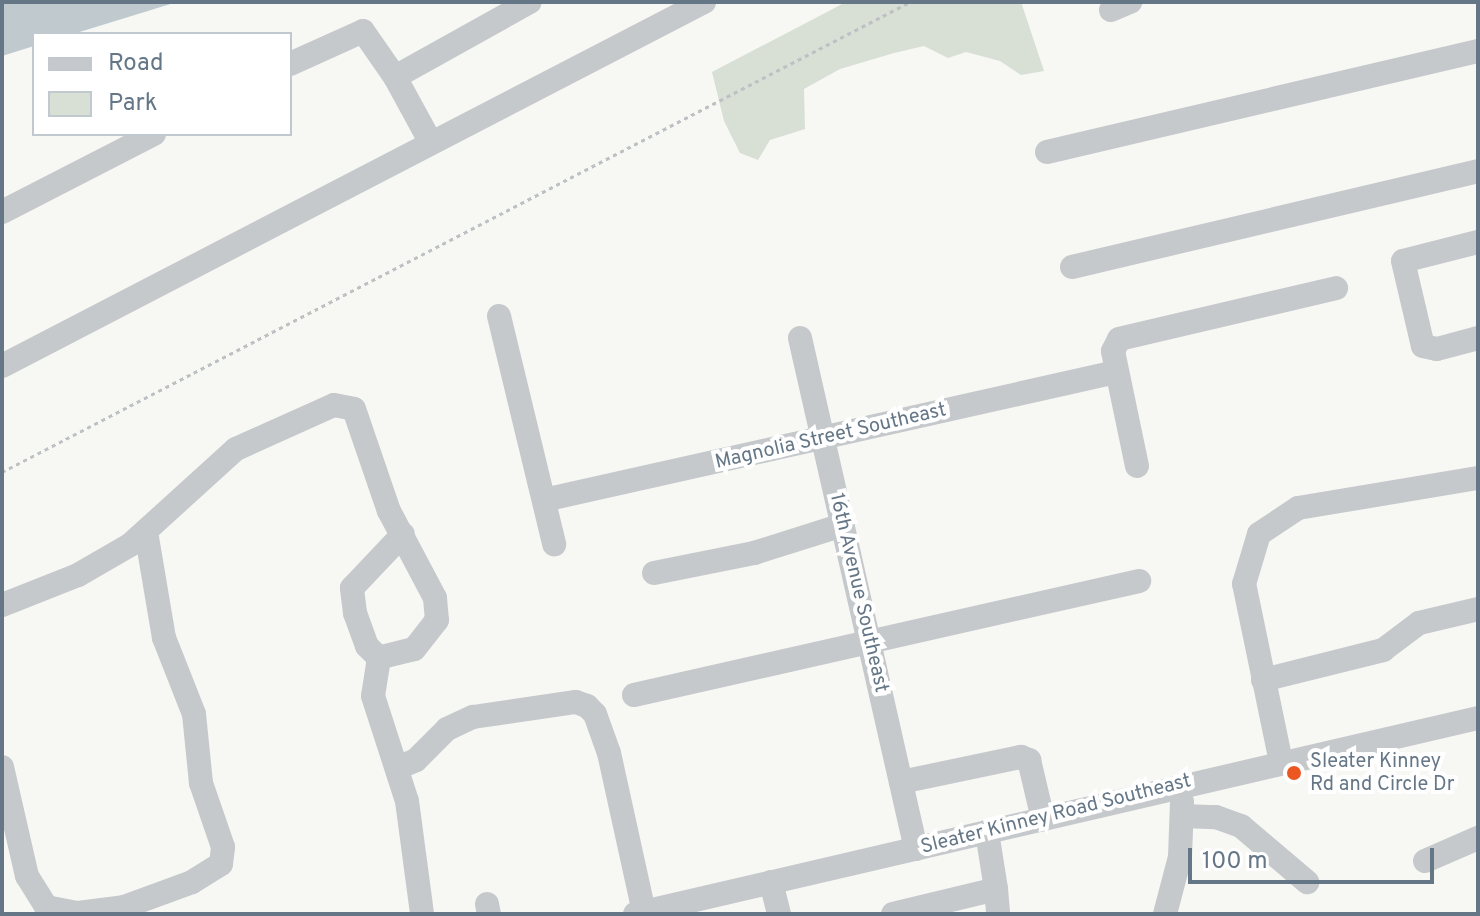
<!DOCTYPE html>
<html>
<head>
<meta charset="utf-8">
<style>
  body { margin:0 }
  #map { position:relative; width:1480px; height:916px; overflow:hidden; background:#f7f7f4; font-family:Overpass,sans-serif }
  div>[style] { position:absolute }
  .green>* { inset:0; background:#d8dfd5 }
  .water>* { inset:0; background:#bfc9ce }
  .path>* { height:3px; margin-top:-1.5px; transform-origin:0; background:repeating-linear-gradient(90deg,#bec1c3 0 4px,transparent 0 8px) }
  .minor>* { height:24px; margin:-12px; padding:0 12px; transform-origin:12px; border-radius:12px; background:#c5c9cc }
  .dots>* { width:22px; height:22px; translate:-50% -50%; box-sizing:border-box; border:4px solid #fff; border-radius:50% }
  span { translate:-50% -50%; white-space:nowrap; text-align:center; line-height:1.15; -webkit-text-stroke:8px #fff; paint-order:stroke }
  .street-label { font-size:20px; color:#657787 }
  .poi-label { font-size:20px; color:#657787 }
  .left { translate:0 -50%; text-align:left }
  .frame { position:absolute; inset:0; border:4px solid #657787; pointer-events:none }
  .legend { position:absolute; left:32px; top:32px; width:260px; height:104px; box-sizing:border-box; background:#fff; border:2px solid #c1c9cf; margin:0; padding:10px 14px; list-style:none; font-size:24px; color:#657787 }
  .legend li { display:flex; align-items:center; gap:16px; height:40px }
  .legend b { width:40px; border:2px solid #c1c9cf }
  .scale { position:absolute; left:1188px; top:848px; width:246px; height:36px; box-sizing:border-box; border:4px solid #657787; border-top:0; padding-left:10px; font-size:24px; line-height:28px; white-space:nowrap; color:#657787; -webkit-text-stroke:6px #fff; paint-order:stroke }
</style>
</head>
<body>
<div id="map">
  <div class="green">
    <div style="clip-path:polygon(846px 2px,1021px 2px,1044px 71px,1021px 75px,1000px 61px,966px 52px,948px 58px,924px 46px,894px 53px,840px 69px,804px 89px,805px 129px,770px 140px,758px 160px,740px 153px,724px 121px,712px 72px)"></div>
  </div>
  <div class="water">
    <div style="clip-path:polygon(2px 2px,177px 2px,73px 34px,34px 34px,34px 46px,2px 56px)"></div>
  </div>
  <div class="path">
    <div style="left:2px;top:472px;width:1022px;rotate:-27.37deg"></div>
  </div>
  <div class="minor">
    <div style="left:1111px;top:10px;width:21px;rotate:-23deg"></div>
    <div style="left:290px;top:64px;width:80px;rotate:-24.3deg"></div>
    <div style="left:363px;top:31px;width:56px;rotate:55.2deg"></div>
    <div style="left:395px;top:77px;width:154px;rotate:-29.1deg"></div>
    <div style="left:395px;top:77px;width:75px;rotate:61.4deg"></div>
    <div style="left:1047px;top:152px;width:443px;rotate:-13.2deg"></div>
    <div style="left:2px;top:212px;width:171px;rotate:-27.2deg"></div>
    <div style="left:1478px;top:242px;width:77px;rotate:165.8deg"></div>
    <div style="left:1403px;top:261px;width:87px;rotate:76.8deg"></div>
    <div style="left:1423px;top:346px;width:14px;rotate:12deg"></div>
    <div style="left:1437px;top:349px;width:42px;rotate:-15deg"></div>
    <div style="left:1072px;top:267px;width:417px;rotate:-13.3deg"></div>
    <div style="left:499px;top:316px;width:235px;rotate:76.4deg"></div>
    <div style="left:800px;top:338px;width:524px;rotate:77.21deg"></div>
    <div style="left:2px;top:366px;width:791px;rotate:-27.41deg"></div>
    <div style="left:1137px;top:466px;width:117px;rotate:-101.8deg"></div>
    <div style="left:1113px;top:351px;width:13px;rotate:-63deg"></div>
    <div style="left:1119px;top:339px;width:223px;rotate:-13.2deg"></div>
    <div style="left:544px;top:500px;width:586px;rotate:-12.61deg"></div>
    <div style="left:654px;top:573px;width:102px;rotate:-11.3deg"></div>
    <div style="left:754px;top:553px;width:93px;rotate:-17.5deg"></div>
    <div style="left:2px;top:605px;width:82px;rotate:-21.5deg"></div>
    <div style="left:78px;top:575px;width:60px;rotate:-30deg"></div>
    <div style="left:130px;top:545px;width:143px;rotate:-42.2deg"></div>
    <div style="left:236px;top:449px;width:107px;rotate:-24.2deg"></div>
    <div style="left:334px;top:405px;width:20px;rotate:11deg"></div>
    <div style="left:354px;top:409px;width:108px;rotate:71.1deg"></div>
    <div style="left:389px;top:511px;width:98px;rotate:62.1deg"></div>
    <div style="left:435px;top:598px;width:22px;rotate:85deg"></div>
    <div style="left:437px;top:620px;width:37px;rotate:128deg"></div>
    <div style="left:414px;top:649px;width:36px;rotate:166deg"></div>
    <div style="left:379px;top:658px;width:38px;rotate:99deg"></div>
    <div style="left:373px;top:696px;width:110px;rotate:72.1deg"></div>
    <div style="left:407px;top:801px;width:114px;rotate:82.4deg"></div>
    <div style="left:379px;top:658px;width:17px;rotate:-135deg"></div>
    <div style="left:367px;top:646px;width:35px;rotate:-110deg"></div>
    <div style="left:355px;top:613px;width:25px;rotate:-97deg"></div>
    <div style="left:352px;top:588px;width:74px;rotate:-46.6deg"></div>
    <div style="left:1263px;top:680px;width:124px;rotate:-14deg"></div>
    <div style="left:1383px;top:650px;width:45px;rotate:-36.9deg"></div>
    <div style="left:1419px;top:623px;width:61px;rotate:-13.3deg"></div>
    <div style="left:634px;top:695px;width:518px;rotate:-12.72deg"></div>
    <div style="left:1281px;top:762px;width:182px;rotate:-101.7deg"></div>
    <div style="left:1244px;top:584px;width:52px;rotate:-73.3deg"></div>
    <div style="left:1259px;top:534px;width:47px;rotate:-33.7deg"></div>
    <div style="left:1298px;top:508px;width:182px;rotate:-9.5deg"></div>
    <div style="left:2px;top:767px;width:112px;rotate:77.1deg"></div>
    <div style="left:27px;top:876px;width:36px;rotate:58deg"></div>
    <div style="left:46px;top:907px;width:33px;rotate:11deg"></div>
    <div style="left:78px;top:913px;width:46px;rotate:-7.4deg"></div>
    <div style="left:124px;top:907px;width:72px;rotate:-20.2deg"></div>
    <div style="left:192px;top:882px;width:34px;rotate:-32deg"></div>
    <div style="left:221px;top:864px;width:17px;rotate:-83deg"></div>
    <div style="left:223px;top:847px;width:68px;rotate:-109deg"></div>
    <div style="left:201px;top:783px;width:69px;rotate:-95.8deg"></div>
    <div style="left:194px;top:714px;width:82px;rotate:-111.5deg"></div>
    <div style="left:164px;top:638px;width:108px;rotate:-99.6deg"></div>
    <div style="left:399px;top:767px;width:18px;rotate:-22deg"></div>
    <div style="left:416px;top:760px;width:44px;rotate:-45deg"></div>
    <div style="left:447px;top:729px;width:29px;rotate:-25deg"></div>
    <div style="left:473px;top:717px;width:104px;rotate:-8.3deg"></div>
    <div style="left:576px;top:702px;width:12px;rotate:20deg"></div>
    <div style="left:587px;top:706px;width:11px;rotate:45deg"></div>
    <div style="left:595px;top:714px;width:41px;rotate:70.3deg"></div>
    <div style="left:609px;top:753px;width:163px;rotate:77.6deg"></div>
    <div style="left:901px;top:782px;width:123px;rotate:-11.8deg"></div>
    <div style="left:1021px;top:757px;width:9px;rotate:21deg"></div>
    <div style="left:1029px;top:760px;width:61px;rotate:76.7deg"></div>
    <div style="left:1182px;top:816px;width:34px;rotate:2deg"></div>
    <div style="left:1216px;top:817px;width:27px;rotate:20deg"></div>
    <div style="left:1241px;top:826px;width:87px;rotate:40.3deg"></div>
    <div style="left:1425px;top:861px;width:58px;rotate:-23.5deg"></div>
    <div style="left:771px;top:882px;width:33px;rotate:76deg"></div>
    <div style="left:996px;top:889px;width:25px;rotate:85deg"></div>
    <div style="left:487px;top:904px;width:10px;rotate:79deg"></div>
    <div style="left:635px;top:914px;width:865px;rotate:-13.09deg"></div>
    <div style="left:893px;top:914px;width:106px;rotate:-13.6deg"></div>
    <div style="left:996px;top:889px;width:58px;rotate:-99deg"></div>
    <div style="left:1165px;top:914px;width:59px;rotate:-75.3deg"></div>
    <div style="left:1180px;top:857px;width:55px;rotate:-87.9deg"></div>
  </div>
  <div class="dots">
    <div style="left:1294px;top:773px;background:#eb5621"></div>
  </div>
  <div class="street-label">
    <span style="left:831px;top:437px;rotate:-13deg">Magnolia Street Southeast</span>
    <span style="left:858px;top:593px;rotate:77deg">16th Avenue Southeast</span>
    <span style="left:1056px;top:815px;rotate:-14deg">Sleater Kinney Road Southeast</span>
  </div>
  <div class="poi-label">
    <span class="left" style="left:1310px;top:774px">Sleater Kinney<br>Rd and Circle Dr</span>
  </div>
  <div class="frame"></div>
  <ul class="legend">
  <li><b style="height:10px;background:#c5c9cc"></b>Road</li>
  <li><b style="height:22px;background:#d8dfd5"></b>Park</li>
  </ul>
  <div class="scale">100 m</div>
</div>
</body>
</html>
